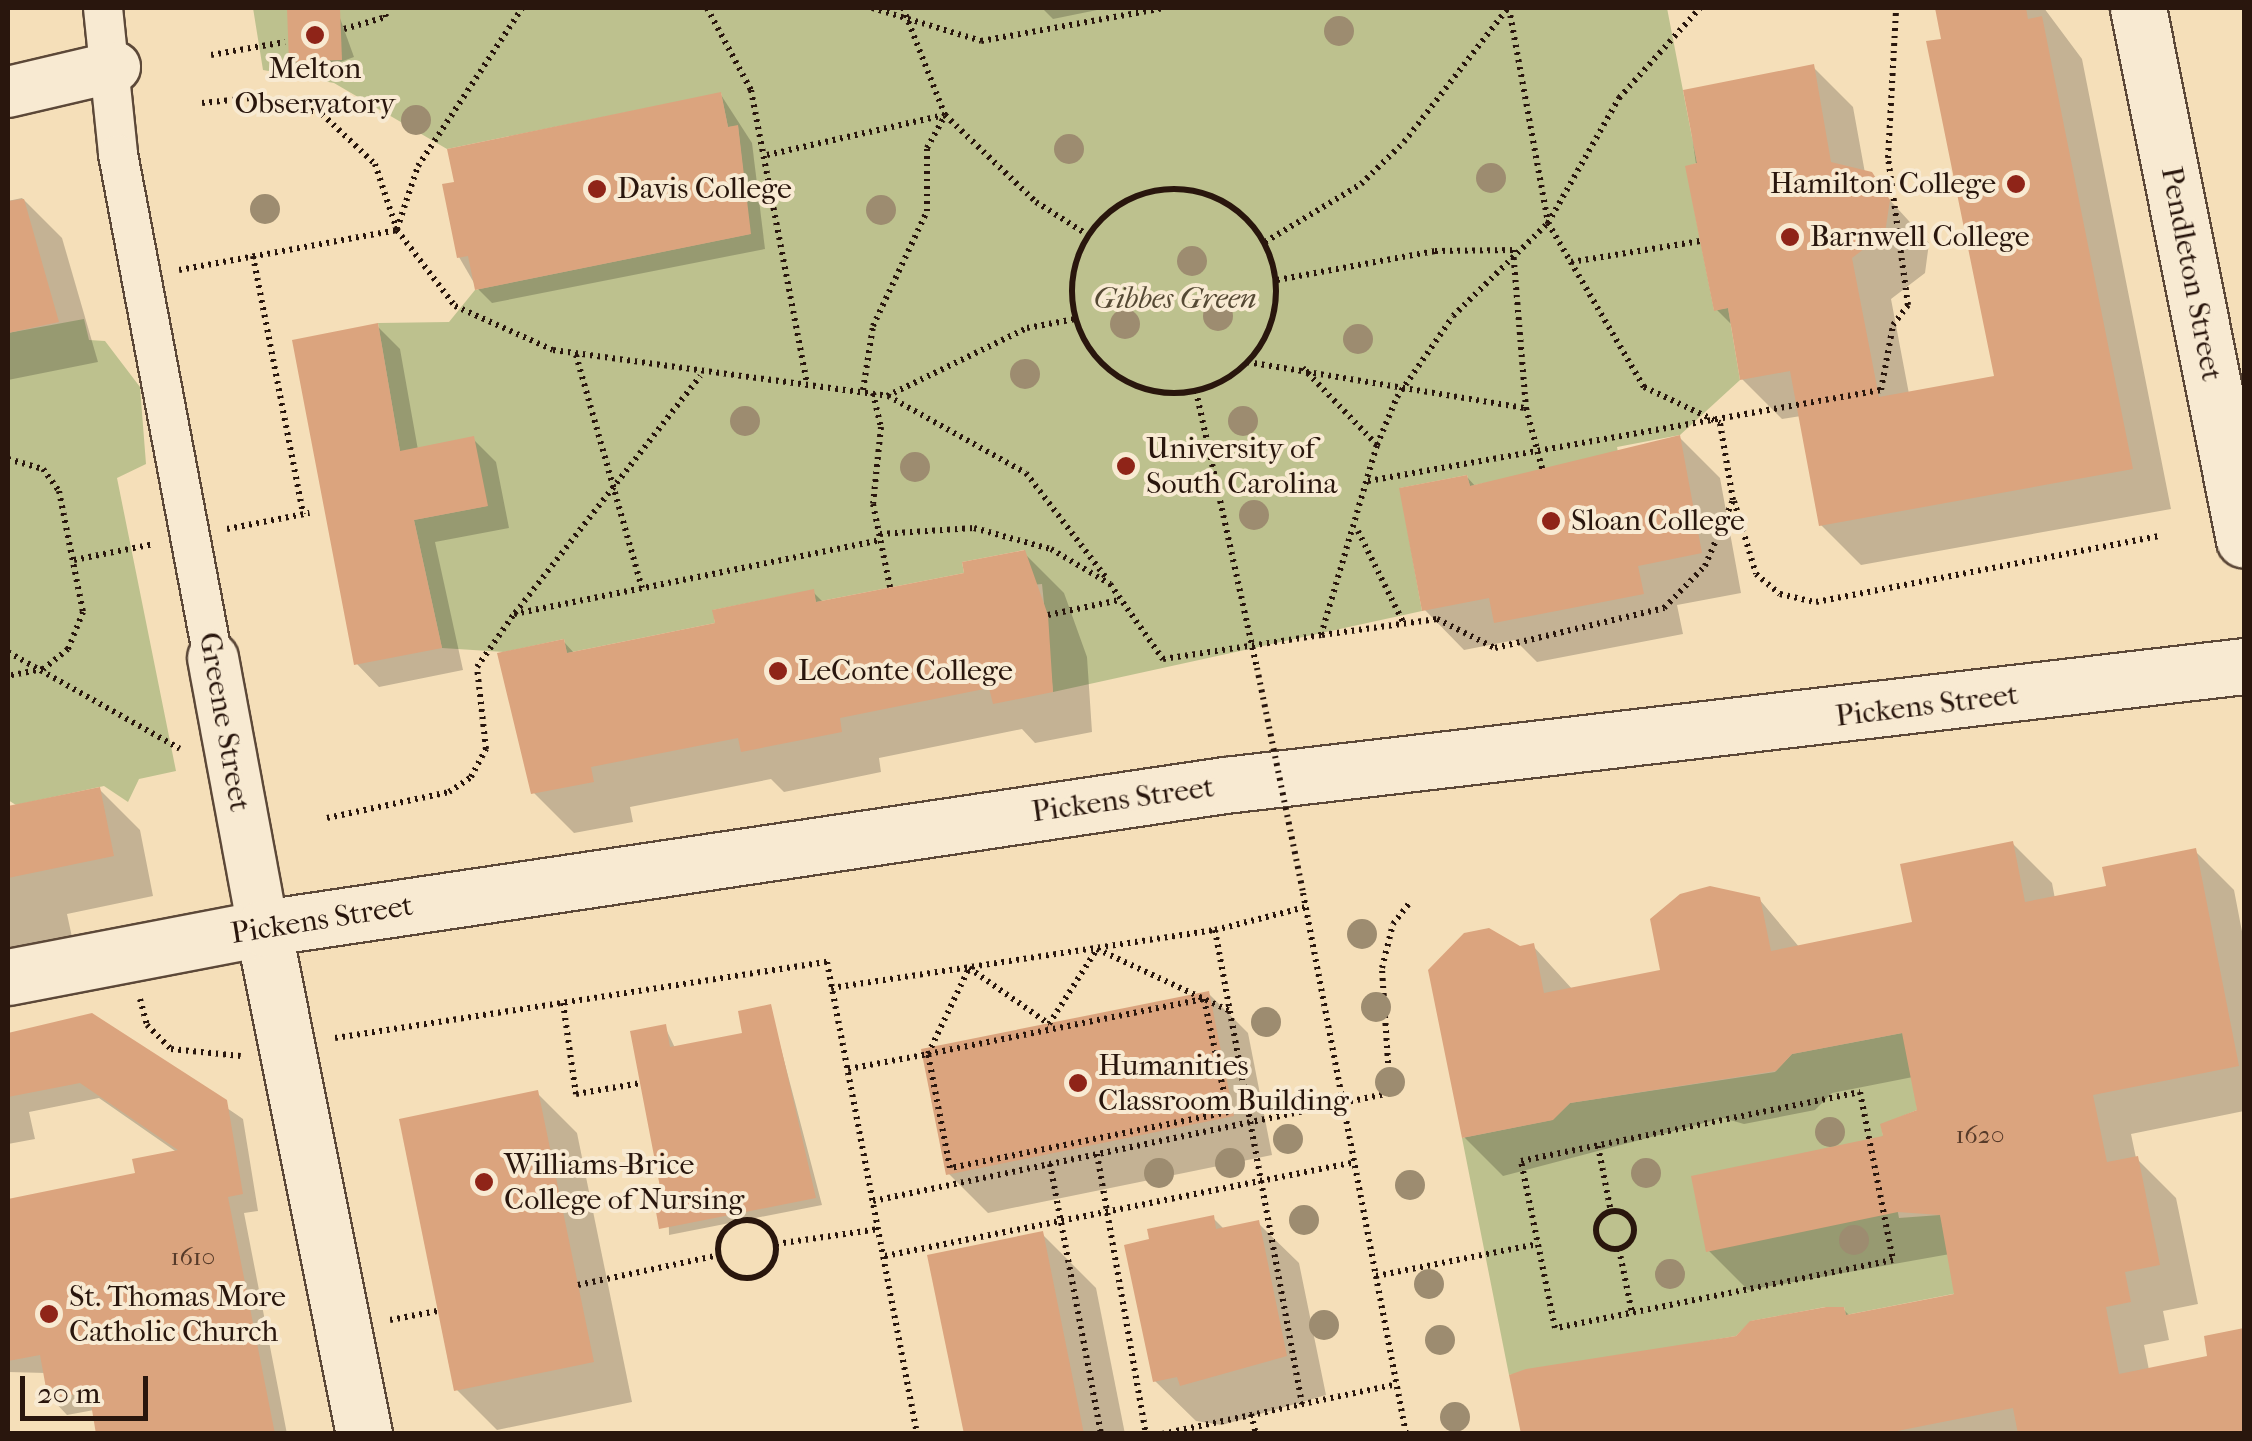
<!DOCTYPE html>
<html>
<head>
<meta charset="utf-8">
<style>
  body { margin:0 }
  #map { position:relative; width:2252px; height:1441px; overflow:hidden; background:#f5dfb9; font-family:"IM FELL French Canon",serif }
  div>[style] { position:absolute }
  .green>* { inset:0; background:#bdc18e }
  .shadow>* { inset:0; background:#0003 }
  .building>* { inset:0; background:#dba47e }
  .path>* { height:6px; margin-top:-3px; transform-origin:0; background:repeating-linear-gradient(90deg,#29160d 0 2.5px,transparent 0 7.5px) }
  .path>.ring { margin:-3px; padding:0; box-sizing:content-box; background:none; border:6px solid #29160d; border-radius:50% }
  .roads { filter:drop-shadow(2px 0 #5c4838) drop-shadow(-2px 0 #5c4838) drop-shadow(0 2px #5c4838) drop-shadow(0 -2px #5c4838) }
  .pedestrian>* { height:38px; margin:-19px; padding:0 19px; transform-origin:19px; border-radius:19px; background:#f8ead2 }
  .minor>* { height:50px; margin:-25px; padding:0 25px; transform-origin:25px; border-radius:25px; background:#f8ead2 }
  .tertiary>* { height:55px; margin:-27.5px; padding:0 27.5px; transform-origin:27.5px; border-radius:27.5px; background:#f8ead2 }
  .path-bridge>* { height:6px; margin-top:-3px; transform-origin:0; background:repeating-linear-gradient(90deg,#29160d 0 2.5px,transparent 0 7.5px) }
  .trees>* { width:30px; height:30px; margin:-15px; border-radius:50%; background:#9d8c70 }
  .dots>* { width:28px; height:28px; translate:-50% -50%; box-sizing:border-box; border:5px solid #f8ead2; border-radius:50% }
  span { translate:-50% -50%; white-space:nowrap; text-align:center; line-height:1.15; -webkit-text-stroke:8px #f8ead2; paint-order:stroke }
  .number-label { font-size:25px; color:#563a29 }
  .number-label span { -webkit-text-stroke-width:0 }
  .poi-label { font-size:30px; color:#29160d }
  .right { translate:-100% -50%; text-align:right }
  .left { translate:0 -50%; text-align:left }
  .street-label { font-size:30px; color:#29160d }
  .park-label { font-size:30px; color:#554934; font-style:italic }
  .frame { position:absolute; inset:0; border:10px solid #29160d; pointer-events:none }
  .scale { position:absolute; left:20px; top:1376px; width:128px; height:45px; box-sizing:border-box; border:5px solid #29160d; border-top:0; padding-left:12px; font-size:30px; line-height:35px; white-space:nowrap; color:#29160d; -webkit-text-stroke:8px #f8ead2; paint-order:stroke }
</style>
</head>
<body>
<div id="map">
  <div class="green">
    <div style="clip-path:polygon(253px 8px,1667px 8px,1697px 163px,1686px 167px,1714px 310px,1728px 308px,1740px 380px,1680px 435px,1617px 447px,1619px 457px,1470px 486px,1467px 475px,1400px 488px,1422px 611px,1053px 692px,1042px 584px,1031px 585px,1024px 550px,962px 562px,964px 573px,816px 602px,813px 590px,713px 610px,715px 623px,567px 653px,564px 639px,504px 652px,442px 648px,414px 520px,487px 506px,400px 451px,378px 323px,449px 322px,475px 290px,750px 234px,738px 126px,728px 127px,721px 93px,447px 149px,334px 83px,263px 70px)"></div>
    <div style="clip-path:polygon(84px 319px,89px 340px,105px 341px,140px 387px,146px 464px,117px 478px,176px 771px,139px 779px,128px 802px,104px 786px,16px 805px,8px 800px,8px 333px)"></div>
    <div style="clip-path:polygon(1913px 1031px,1917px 1110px,1881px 1125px,1899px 1218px,1940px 1215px,1968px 1291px,1846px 1315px,1844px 1307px,1825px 1307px,1751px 1321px,1736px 1336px,1509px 1375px,1462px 1138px,1552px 1120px,1570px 1103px,1775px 1072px,1792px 1054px)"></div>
  </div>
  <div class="shadow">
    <div style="clip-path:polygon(1042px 8px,1107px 8px,1053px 19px)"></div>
    <div style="clip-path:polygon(1937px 8px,2044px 8px,2082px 59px,2171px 509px,1861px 565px,1821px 525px,1801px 416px,1782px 419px,1742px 379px,1734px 327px,1716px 309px,1686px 92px,1813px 67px,1853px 107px,1865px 173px,1929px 243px,1925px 273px,1891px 299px,1909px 394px,1997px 378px)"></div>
    <div style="clip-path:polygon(337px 10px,354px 57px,307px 74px,292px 61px,289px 11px)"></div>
    <div style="clip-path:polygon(721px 95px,752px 143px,765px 249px,492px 303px,477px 288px,459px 257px)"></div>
    <div style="clip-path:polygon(22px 198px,62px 238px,98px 362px,8px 380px,8px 201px)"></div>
    <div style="clip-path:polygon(377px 326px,400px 349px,418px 450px,473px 439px,496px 462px,509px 528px,435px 542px,463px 670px,379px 687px,357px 664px)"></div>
    <div style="clip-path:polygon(1680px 438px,1720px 478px,1741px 593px,1677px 605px,1683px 634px,1537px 662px,1515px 640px,1464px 650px,1424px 609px,1467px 477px,1476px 487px)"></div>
    <div style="clip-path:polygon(1024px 553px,1064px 593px,1087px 657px,1092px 732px,1035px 743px,1022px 729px,879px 758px,881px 772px,784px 792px,771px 779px,630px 807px,633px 822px,574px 833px,534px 793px,564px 642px,575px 654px,718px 625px,813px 592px,824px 603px,967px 575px)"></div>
    <div style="clip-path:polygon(100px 790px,140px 830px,153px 896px,67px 914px,75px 951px,8px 968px,8px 807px)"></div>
    <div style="clip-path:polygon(2013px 844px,2052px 883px,2055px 899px,2109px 888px,2195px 851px,2234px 890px,2244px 942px,2244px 1111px,2131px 1134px,2136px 1158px,2176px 1198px,2198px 1304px,2163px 1311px,2169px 1340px,2144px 1345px,2149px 1370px,2210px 1358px,2206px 1338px,2244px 1330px,2244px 1434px,1523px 1434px,1737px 1338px,1843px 1309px,1851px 1317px,1957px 1296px,1950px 1254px,1748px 1290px,1708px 1250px,1920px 1112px,1913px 1077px,1832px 1093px,1815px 1110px,1744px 1124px,1723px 1118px,1503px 1176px,1464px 1137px,1519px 949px,1533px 946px,1573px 990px,1663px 972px,1759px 899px,1800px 948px,1915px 924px)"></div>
    <div style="clip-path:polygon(1209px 994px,1248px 1033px,1272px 1155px,988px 1213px,949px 1174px)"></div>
    <div style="clip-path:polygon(770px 1007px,822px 1205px,669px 1235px,665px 1027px,675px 1048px,745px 1035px)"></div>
    <div style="clip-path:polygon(92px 1016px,243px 1119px,258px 1211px,244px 1213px,287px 1434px,99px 1434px,94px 1410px,67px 1415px,51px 1398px,46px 1373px,8px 1372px,8px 1201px,138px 1175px,178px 1153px,99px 1098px,29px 1112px,35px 1139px,8px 1144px,8px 1034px)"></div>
    <div style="clip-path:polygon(537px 1093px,577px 1133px,632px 1402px,497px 1430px,456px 1389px)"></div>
    <div style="clip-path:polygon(1213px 1218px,1225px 1230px,1258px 1223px,1299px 1263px,1326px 1395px,1222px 1425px,1196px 1421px,1155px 1381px)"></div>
    <div style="clip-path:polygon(1042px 1234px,1096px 1288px,1125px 1434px,966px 1434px)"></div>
  </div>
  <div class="building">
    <div style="clip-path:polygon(287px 8px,340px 8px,342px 60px,289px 62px)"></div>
    <div style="clip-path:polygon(1935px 8px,2026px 8px,2028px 19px,2042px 16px,2133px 469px,1819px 526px,1790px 371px,1740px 380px,1728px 308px,1714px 311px,1685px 166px,1697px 163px,1683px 90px,1814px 64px,1831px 162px,1872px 172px,1890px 200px,1885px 233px,1852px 258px,1879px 397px,1994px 376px,1926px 41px,1941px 39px)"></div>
    <div style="clip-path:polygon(721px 92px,728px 127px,738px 125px,751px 234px,475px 290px,468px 256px,457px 258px,442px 184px,454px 182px,447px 149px)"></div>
    <div style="clip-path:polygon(24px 199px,59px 322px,8px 333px,8px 201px)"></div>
    <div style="clip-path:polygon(378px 323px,400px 451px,474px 436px,488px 506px,414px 520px,442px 648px,354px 665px,292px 340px)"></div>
    <div style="clip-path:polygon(1680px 435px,1702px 553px,1638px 566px,1644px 594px,1494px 623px,1489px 598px,1422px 611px,1399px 488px,1467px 475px,1470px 486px)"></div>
    <div style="clip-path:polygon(1025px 550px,1048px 615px,1053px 692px,993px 704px,989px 688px,840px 718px,842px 732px,741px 752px,738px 738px,591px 767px,594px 782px,531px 794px,497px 653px,564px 639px,567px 653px,715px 623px,712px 610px,814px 589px,816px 602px,964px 573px,962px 562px)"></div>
    <div style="clip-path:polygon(100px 787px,114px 856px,8px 878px,8px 806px)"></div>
    <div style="clip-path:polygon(2013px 841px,2025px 902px,2106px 886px,2102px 867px,2196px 848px,2239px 1066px,2093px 1095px,2107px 1162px,2138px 1156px,2160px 1265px,2125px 1272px,2131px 1302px,2106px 1307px,2119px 1374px,2207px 1356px,2204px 1336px,2244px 1328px,2244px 1434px,2018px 1434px,2013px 1408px,1882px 1434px,1521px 1434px,1509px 1375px,1526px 1369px,1736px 1336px,1750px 1321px,1826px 1307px,1844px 1307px,1846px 1315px,1954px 1294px,1940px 1215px,1898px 1212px,1706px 1252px,1691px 1176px,1883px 1136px,1880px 1124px,1917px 1110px,1902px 1033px,1792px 1054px,1776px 1071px,1570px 1103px,1553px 1120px,1462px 1138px,1428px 970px,1464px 933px,1489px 928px,1520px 946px,1534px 943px,1544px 993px,1660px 970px,1650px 919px,1680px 894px,1710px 886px,1760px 897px,1771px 951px,1912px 922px,1900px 864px)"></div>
    <div style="clip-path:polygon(1209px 991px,1234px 1116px,946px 1175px,921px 1049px)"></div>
    <div style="clip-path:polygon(771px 1004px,816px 1198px,659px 1229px,652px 1189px,660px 1187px,630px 1031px,666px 1024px,670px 1047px,742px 1033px,738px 1011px)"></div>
    <div style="clip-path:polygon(92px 1013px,227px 1100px,243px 1194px,228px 1197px,275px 1434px,96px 1434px,89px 1392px,48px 1399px,40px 1355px,8px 1361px,8px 1199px,135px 1173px,132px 1159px,178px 1150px,80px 1083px,8px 1097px,8px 1033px)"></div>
    <div style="clip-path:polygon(538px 1090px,594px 1362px,454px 1391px,399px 1119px)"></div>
    <div style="clip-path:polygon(1214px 1215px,1216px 1229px,1259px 1220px,1287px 1356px,1180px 1386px,1177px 1377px,1153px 1382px,1124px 1245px,1149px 1239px,1147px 1229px)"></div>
    <div style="clip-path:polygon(1043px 1231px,1084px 1434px,964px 1434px,927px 1255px)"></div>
  </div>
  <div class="path">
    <div style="left:707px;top:8px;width:93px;rotate:61.8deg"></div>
    <div style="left:751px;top:90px;width:299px;rotate:79.2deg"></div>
    <div style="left:872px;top:8px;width:114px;rotate:16.8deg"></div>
    <div style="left:981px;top:41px;width:186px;rotate:-10.2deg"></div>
    <div style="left:903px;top:8px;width:115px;rotate:68.6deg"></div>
    <div style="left:945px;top:115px;width:126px;rotate:43.7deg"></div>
    <div style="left:1036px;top:202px;width:62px;rotate:32.4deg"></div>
    <div style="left:1509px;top:8px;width:219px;rotate:79.7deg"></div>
    <div style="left:1548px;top:223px;width:190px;rotate:59.7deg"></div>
    <div style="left:1644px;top:387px;width:84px;rotate:25.3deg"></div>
    <div style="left:344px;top:29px;width:44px;rotate:-15.9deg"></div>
    <div style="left:386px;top:17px;width:9px;rotate:-103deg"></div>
    <div style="left:211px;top:55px;width:75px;rotate:-10deg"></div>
    <div style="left:202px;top:103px;width:58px;rotate:-5.9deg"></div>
    <div style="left:260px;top:97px;width:64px;rotate:15.3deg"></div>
    <div style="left:322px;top:114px;width:73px;rotate:43.3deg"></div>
    <div style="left:375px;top:164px;width:70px;rotate:71.6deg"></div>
    <div style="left:767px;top:155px;width:182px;rotate:-12.7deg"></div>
    <div class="ring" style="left:1072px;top:189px;width:198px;height:198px"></div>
    <div style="left:397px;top:229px;width:66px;rotate:-71.6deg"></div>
    <div style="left:418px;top:166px;width:189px;rotate:-56.6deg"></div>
    <div style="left:1265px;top:242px;width:112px;rotate:-31.1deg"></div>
    <div style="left:1361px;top:184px;width:60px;rotate:-44.3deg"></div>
    <div style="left:1404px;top:142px;width:170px;rotate:-52.2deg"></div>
    <div style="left:253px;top:256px;width:263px;rotate:79deg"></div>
    <div style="left:1571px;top:262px;width:131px;rotate:-9.2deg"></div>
    <div style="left:179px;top:270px;width:222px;rotate:-10.4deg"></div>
    <div style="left:397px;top:230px;width:96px;rotate:52.7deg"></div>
    <div style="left:455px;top:306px;width:107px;rotate:24.2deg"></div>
    <div style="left:553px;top:350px;width:337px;rotate:7.8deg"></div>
    <div style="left:887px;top:396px;width:156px;rotate:-25.9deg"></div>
    <div style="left:1027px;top:328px;width:49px;rotate:-10.6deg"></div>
    <div style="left:1277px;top:280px;width:161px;rotate:-10.4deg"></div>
    <div style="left:1435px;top:251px;width:78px;rotate:-0.7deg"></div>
    <div style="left:1513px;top:250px;width:159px;rotate:85.3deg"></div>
    <div style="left:1526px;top:408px;width:66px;rotate:75.1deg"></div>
    <div style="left:576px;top:355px;width:242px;rotate:74.2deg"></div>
    <div style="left:1247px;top:362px;width:283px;rotate:9.4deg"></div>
    <div style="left:863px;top:390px;width:65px;rotate:-81.1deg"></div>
    <div style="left:873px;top:326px;width:127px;rotate:-64.8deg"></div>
    <div style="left:927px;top:211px;width:63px;rotate:-90deg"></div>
    <div style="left:927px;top:148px;width:37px;rotate:-61deg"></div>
    <div style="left:1196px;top:391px;width:284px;rotate:77.6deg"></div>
    <div style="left:873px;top:393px;width:35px;rotate:77deg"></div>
    <div style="left:881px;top:427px;width:77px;rotate:95.9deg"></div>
    <div style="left:873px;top:504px;width:85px;rotate:78.4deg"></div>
    <div style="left:888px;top:396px;width:158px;rotate:29.2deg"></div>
    <div style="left:1026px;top:473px;width:133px;rotate:52.6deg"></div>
    <div style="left:1377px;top:445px;width:52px;rotate:-67.4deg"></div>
    <div style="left:1397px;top:397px;width:98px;rotate:-55.3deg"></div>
    <div style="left:1453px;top:316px;width:133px;rotate:-44.4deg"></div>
    <div style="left:1548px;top:223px;width:144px;rotate:-60.4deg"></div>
    <div style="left:1619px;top:98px;width:121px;rotate:-48deg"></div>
    <div style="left:8px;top:459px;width:36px;rotate:16deg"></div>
    <div style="left:43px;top:469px;width:27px;rotate:54deg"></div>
    <div style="left:59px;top:491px;width:123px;rotate:78.8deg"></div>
    <div style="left:83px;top:612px;width:40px;rotate:112deg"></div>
    <div style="left:68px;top:649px;width:32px;rotate:141deg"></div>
    <div style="left:43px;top:669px;width:36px;rotate:169deg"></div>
    <div style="left:1368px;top:481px;width:521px;rotate:-10.06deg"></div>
    <div style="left:1881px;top:390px;width:66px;rotate:-79.5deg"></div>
    <div style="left:1893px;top:325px;width:25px;rotate:-53deg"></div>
    <div style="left:1908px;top:305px;width:148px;rotate:-97.7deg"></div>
    <div style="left:1888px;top:158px;width:150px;rotate:-86.9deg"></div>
    <div style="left:1734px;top:501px;width:76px;rotate:73.2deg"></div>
    <div style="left:1756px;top:574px;width:31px;rotate:40deg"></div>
    <div style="left:1780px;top:594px;width:37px;rotate:13deg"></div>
    <div style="left:1816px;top:602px;width:348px;rotate:-10.9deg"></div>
    <div style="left:227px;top:529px;width:84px;rotate:-11deg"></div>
    <div style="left:1358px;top:531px;width:102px;rotate:63.7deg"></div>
    <div style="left:880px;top:534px;width:94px;rotate:-3.7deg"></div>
    <div style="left:974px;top:528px;width:80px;rotate:15.3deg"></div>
    <div style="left:1051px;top:549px;width:69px;rotate:30.7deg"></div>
    <div style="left:1110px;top:584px;width:92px;rotate:54.8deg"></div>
    <div style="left:1163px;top:659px;width:160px;rotate:-8.6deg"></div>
    <div style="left:1321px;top:635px;width:198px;rotate:-73.6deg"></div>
    <div style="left:1377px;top:445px;width:107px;rotate:-133.9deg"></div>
    <div style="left:74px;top:560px;width:82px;rotate:-11.3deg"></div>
    <div style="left:515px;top:613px;width:301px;rotate:-52deg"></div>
    <div style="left:1048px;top:615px;width:73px;rotate:-11.9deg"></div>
    <div style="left:1322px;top:635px;width:116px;rotate:-7.9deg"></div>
    <div style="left:1437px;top:619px;width:65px;rotate:26.6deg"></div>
    <div style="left:1495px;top:648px;width:174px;rotate:-13.3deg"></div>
    <div style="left:1664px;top:608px;width:59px;rotate:-45.7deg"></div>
    <div style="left:1705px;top:566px;width:72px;rotate:-67deg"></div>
    <div style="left:1733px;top:500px;width:78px;rotate:-99.6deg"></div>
    <div style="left:8px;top:652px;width:197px;rotate:29.4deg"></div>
    <div style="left:327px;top:818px;width:125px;rotate:-12deg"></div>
    <div style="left:449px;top:792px;width:27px;rotate:-34deg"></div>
    <div style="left:471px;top:777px;width:32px;rotate:-62deg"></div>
    <div style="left:486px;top:749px;width:82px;rotate:-96.3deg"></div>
    <div style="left:477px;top:667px;width:65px;rotate:-55.1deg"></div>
    <div style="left:514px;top:614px;width:373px;rotate:-11.4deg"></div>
    <div style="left:1303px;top:893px;width:551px;rotate:79.22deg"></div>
    <div style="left:1215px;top:930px;width:482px;rotate:79.6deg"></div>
    <div style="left:831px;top:988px;width:388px;rotate:-8.6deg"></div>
    <div style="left:1215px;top:930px;width:94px;rotate:-14.2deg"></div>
    <div style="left:140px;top:999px;width:27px;rotate:75deg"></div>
    <div style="left:147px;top:1025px;width:34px;rotate:45deg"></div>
    <div style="left:171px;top:1049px;width:70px;rotate:5.7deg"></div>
    <div style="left:1204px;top:999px;width:116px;rotate:78deg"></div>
    <div style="left:1228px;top:1112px;width:284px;rotate:168.6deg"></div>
    <div style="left:950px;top:1168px;width:116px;rotate:-100.9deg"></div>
    <div style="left:928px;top:1054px;width:281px;rotate:-11.3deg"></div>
    <div style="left:563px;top:1003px;width:92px;rotate:81.9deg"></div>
    <div style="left:576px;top:1094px;width:66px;rotate:-9.6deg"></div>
    <div style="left:335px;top:1038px;width:498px;rotate:-8.8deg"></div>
    <div style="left:827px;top:962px;width:481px;rotate:79.2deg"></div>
    <div style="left:848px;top:1069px;width:81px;rotate:-10.6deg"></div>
    <div style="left:928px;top:1054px;width:95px;rotate:-64.5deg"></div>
    <div style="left:969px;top:968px;width:98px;rotate:35deg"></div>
    <div style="left:1049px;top:1024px;width:89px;rotate:-57.4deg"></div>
    <div style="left:1097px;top:949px;width:147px;rotate:25deg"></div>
    <div style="left:1860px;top:1092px;width:171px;rotate:78.9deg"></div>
    <div style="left:1893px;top:1260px;width:345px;rotate:168.6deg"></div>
    <div style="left:1555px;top:1328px;width:170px;rotate:-101.5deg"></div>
    <div style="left:1521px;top:1161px;width:346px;rotate:-11.5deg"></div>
    <div style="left:1598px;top:1146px;width:67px;rotate:78.9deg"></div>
    <div style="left:1097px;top:1154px;width:284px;rotate:80.1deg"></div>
    <div style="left:1050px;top:1164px;width:275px;rotate:79.3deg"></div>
    <div style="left:873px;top:1201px;width:528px;rotate:-11.8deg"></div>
    <div style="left:1390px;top:1093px;width:125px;rotate:-93.7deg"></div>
    <div style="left:1382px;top:968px;width:45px;rotate:-76deg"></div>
    <div style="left:1393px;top:924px;width:29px;rotate:-52deg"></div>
    <div class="ring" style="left:1596px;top:1211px;width:32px;height:32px"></div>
    <div class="ring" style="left:718px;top:1220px;width:52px;height:52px"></div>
    <div style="left:776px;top:1244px;width:104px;rotate:-8.3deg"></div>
    <div style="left:1619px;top:1249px;width:65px;rotate:78.5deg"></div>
    <div style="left:885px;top:1256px;width:478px;rotate:-11.3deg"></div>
    <div style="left:1376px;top:1276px;width:165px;rotate:-11.2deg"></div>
    <div style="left:578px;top:1285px;width:144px;rotate:-12deg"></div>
    <div style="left:390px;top:1320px;width:48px;rotate:-10.8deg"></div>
    <div style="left:1251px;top:1414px;width:21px;rotate:76deg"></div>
    <div style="left:1162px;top:1434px;width:240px;rotate:-12deg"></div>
  </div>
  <div class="roads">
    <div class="pedestrian">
      <div style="left:103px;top:8px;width:147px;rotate:84.1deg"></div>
      <div style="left:118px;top:154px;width:513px;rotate:79.33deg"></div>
    </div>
    <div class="minor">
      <div style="left:8px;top:92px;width:110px;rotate:-13.2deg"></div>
      <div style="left:213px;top:658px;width:275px;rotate:79.5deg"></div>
    </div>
    <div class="tertiary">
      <div style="left:2138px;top:8px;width:542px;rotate:78.73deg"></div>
      <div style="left:263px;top:928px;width:516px;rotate:78.71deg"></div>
      <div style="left:8px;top:977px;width:260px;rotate:-10.9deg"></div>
      <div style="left:263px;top:928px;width:973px;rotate:-8.46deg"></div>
      <div style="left:1225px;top:785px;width:1026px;rotate:-6.66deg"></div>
    </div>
  </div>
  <div class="path-bridge">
    <div style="left:1257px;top:668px;width:230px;rotate:78.4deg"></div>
  </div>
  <div class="trees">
    <div style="left:1339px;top:31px"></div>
    <div style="left:416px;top:120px"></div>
    <div style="left:1069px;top:149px"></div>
    <div style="left:1491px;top:178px"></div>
    <div style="left:265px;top:209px"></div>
    <div style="left:881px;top:210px"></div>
    <div style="left:1192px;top:261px"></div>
    <div style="left:1218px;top:316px"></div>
    <div style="left:1125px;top:324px"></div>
    <div style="left:1358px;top:339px"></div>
    <div style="left:1025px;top:374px"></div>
    <div style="left:745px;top:421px"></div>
    <div style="left:1243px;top:421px"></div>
    <div style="left:915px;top:467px"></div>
    <div style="left:1254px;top:515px"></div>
    <div style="left:1362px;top:934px"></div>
    <div style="left:1376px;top:1007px"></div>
    <div style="left:1266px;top:1022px"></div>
    <div style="left:1390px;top:1082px"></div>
    <div style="left:1830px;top:1132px"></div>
    <div style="left:1288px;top:1139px"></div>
    <div style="left:1230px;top:1163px"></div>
    <div style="left:1159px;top:1173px"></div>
    <div style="left:1646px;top:1173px"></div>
    <div style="left:1410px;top:1185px"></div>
    <div style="left:1304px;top:1220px"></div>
    <div style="left:1854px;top:1240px"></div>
    <div style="left:1670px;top:1274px"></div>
    <div style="left:1429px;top:1284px"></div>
    <div style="left:1324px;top:1325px"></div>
    <div style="left:1440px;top:1340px"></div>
    <div style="left:1455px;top:1417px"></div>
  </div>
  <div class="dots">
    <div style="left:315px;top:35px;background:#8f2418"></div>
    <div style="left:2016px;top:184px;background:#8f2418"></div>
    <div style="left:597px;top:189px;background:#8f2418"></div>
    <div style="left:1790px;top:237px;background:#8f2418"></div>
    <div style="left:1126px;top:466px;background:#8f2418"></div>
    <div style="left:1551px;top:521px;background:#8f2418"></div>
    <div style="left:778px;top:671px;background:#8f2418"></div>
    <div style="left:1078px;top:1083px;background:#8f2418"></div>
    <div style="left:484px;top:1182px;background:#8f2418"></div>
    <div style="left:49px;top:1314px;background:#8f2418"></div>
  </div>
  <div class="number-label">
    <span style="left:1980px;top:1135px">1620</span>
    <span style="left:193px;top:1257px">1610</span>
  </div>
  <div class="poi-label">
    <span style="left:315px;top:86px">Melton<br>Observatory</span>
    <span class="right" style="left:1996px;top:184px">Hamilton College</span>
    <span class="left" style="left:617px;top:189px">Davis College</span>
    <span class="left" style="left:1810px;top:237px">Barnwell College</span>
    <span class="left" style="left:1146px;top:466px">University of<br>South Carolina</span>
    <span class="left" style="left:1571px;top:521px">Sloan College</span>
    <span class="left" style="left:798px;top:671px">LeConte College</span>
    <span class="left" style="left:1098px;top:1083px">Humanities<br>Classroom Building</span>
    <span class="left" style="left:504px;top:1182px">Williams-Brice<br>College of Nursing</span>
    <span class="left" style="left:69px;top:1314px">St. Thomas More<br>Catholic Church</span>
  </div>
  <div class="street-label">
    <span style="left:2191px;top:274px;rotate:79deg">Pendleton Street</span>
    <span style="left:1927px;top:706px;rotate:-7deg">Pickens Street</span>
    <span style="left:224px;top:722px;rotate:80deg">Greene Street</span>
    <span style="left:1123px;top:800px;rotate:-8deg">Pickens Street</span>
    <span style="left:322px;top:920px;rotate:-9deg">Pickens Street</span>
  </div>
  <div class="park-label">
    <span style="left:1175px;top:299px">Gibbes Green</span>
  </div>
  <div class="frame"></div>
  <div class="scale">20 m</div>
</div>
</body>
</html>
